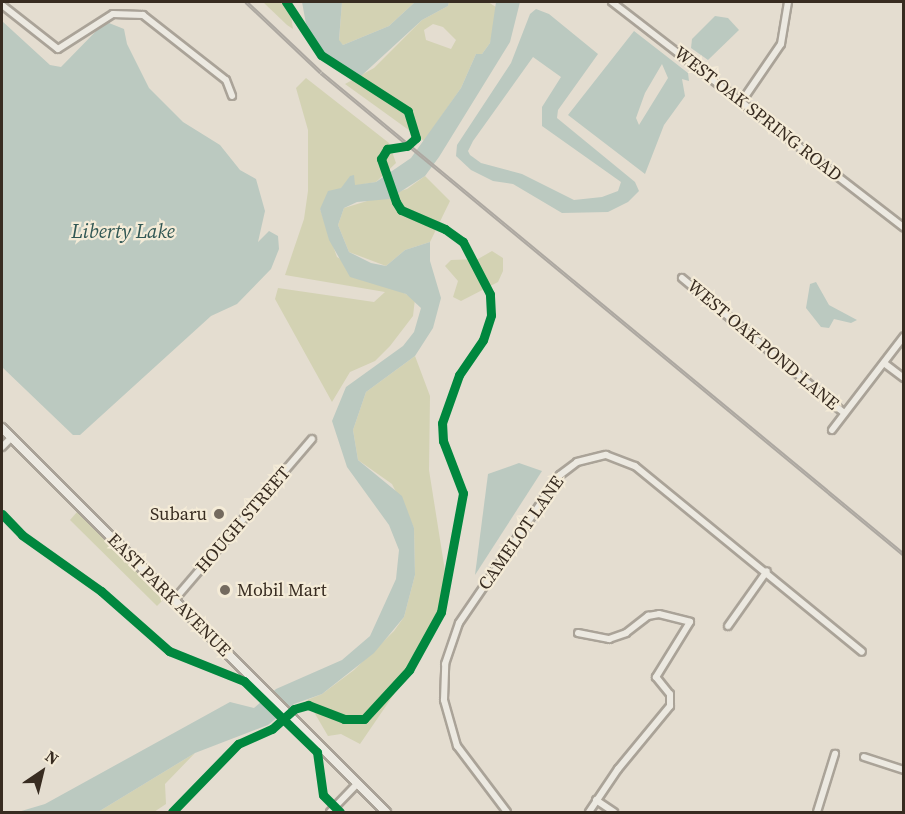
<!DOCTYPE html>
<html>
<head>
<meta charset="utf-8">
<style>
  body { margin:0 }
  #map { position:relative; width:905px; height:814px; overflow:hidden; background:#e4ddd0; font-family:"Source Serif 4",serif }
  div>[style] { position:absolute }
  .green>* { inset:0; background:#d3d2b3 }
  .water>* { inset:0; background:#bbc9c0 }
  .roads { filter:drop-shadow(2px 0 #aaa398) drop-shadow(-2px 0 #aaa398) drop-shadow(0 2px #aaa398) drop-shadow(0 -2px #aaa398) }
  .street>* { height:6px; margin:-3px; padding:0 3px; transform-origin:3px; border-radius:3px; background:#ece9e1 }
  .secondary>* { height:8px; margin:-4px; padding:0 4px; transform-origin:4px; border-radius:4px; background:#ece9e1 }
  .rail>* { height:4px; margin-top:-2px; transform-origin:0; background:repeating-linear-gradient(90deg,#f4ebd7 0 4.5px,#ada8a1 0 9px); box-sizing:border-box; border-block:2px solid #ada8a1 }
  .cycleway>* { height:9px; margin:-4.5px; padding:0 4.5px; transform-origin:4.5px; border-radius:4.5px; background:#00873e }
  .dots>* { width:16px; height:16px; translate:-50% -50%; box-sizing:border-box; border:3px solid #f4ebd7; border-radius:50% }
  span { translate:-50% -50%; white-space:nowrap; text-align:center; line-height:1.15; -webkit-text-stroke:4.5px #f4ebd7; paint-order:stroke }
  .street-label { font-size:18px; color:#382c21 }
  .poi-label { font-size:18px; color:#382c21 }
  .right { translate:-100% -50%; text-align:right }
  .left { translate:0 -50%; text-align:left }
  .water-label { font-size:20px; color:#315754; font-style:italic }
  .frame { position:absolute; inset:0; border:3px solid #382c21; pointer-events:none }
  .north { position:absolute; left:12px; top:742px; width:60px; height:60px; -webkit-text-stroke:4px #f4ebd7; paint-order:stroke; rotate:35deg; font-size:16px; font-weight:700; line-height:24px; text-align:center; color:#382c21 }
  .north::after { content:''; display:block; margin:auto; width:21px; height:27px; background:#382c21; clip-path:polygon(50% 0,100% 100%,50% 72%,0 100%) }
</style>
</head>
<body>
<div id="map">
  <div class="green">
    <div style="clip-path:polygon(263px 2px,289px 2px,293px 29px,287px 25px)"></div>
    <div style="clip-path:polygon(342px 2px,415px 2px,389px 26px,343px 45px,339px 41px)"></div>
    <div style="clip-path:polygon(evenodd,449px 2px,488px 2px,496px 7px,495px 25px,490px 43px,482px 54px,476px 54px,461px 88px,424px 141px,345px 84px,374px 68px,422px 20px,448px 6px,449px 2px,433px 24px,443px 27px,456px 40px,451px 49px,426px 40px,424px 30px,433px 24px)"></div>
    <div style="clip-path:polygon(306px 78px,389px 143px,396px 163px,376px 182px,341px 188px,320px 209px,337px 257px,415px 299px,413px 316px,390px 346px,375px 361px,350px 372px,332px 402px,275px 299px,278px 288px,374px 302px,385px 292px,285px 275px,304px 219px,308px 191px,308px 130px,296px 88px)"></div>
    <div style="clip-path:polygon(425px 176px,450px 201px,430px 242px,405px 250px,386px 266px,349px 252px,338px 225px,344px 208px,407px 189px)"></div>
    <div style="clip-path:polygon(492px 251px,503px 258px,503px 271px,498px 282px,461px 301px,453px 297px,458px 281px,445px 266px,451px 260px,478px 259px)"></div>
    <div style="clip-path:polygon(415px 356px,430px 396px,429px 470px,445px 571px,439px 614px,416px 662px,360px 744px,341px 734px,328px 736px,307px 700px,322px 694px,354px 670px,394px 631px,404px 617px,415px 575px,414px 528px,392px 484px,358px 460px,353px 430px,366px 392px)"></div>
    <div style="clip-path:polygon(77px 512px,164px 599px,157px 606px,70px 520px)"></div>
    <div style="clip-path:polygon(195px 753px,165px 784px,166px 804px,154px 812px,98px 812px)"></div>
  </div>
  <div class="water">
    <div style="clip-path:polygon(302px 2px,342px 2px,339px 40px,343px 45px,389px 26px,415px 2px,449px 2px,448px 6px,422px 20px,361px 76px,344px 71px,314px 44px,308px 35px)"></div>
    <div style="clip-path:polygon(496px 2px,520px 2px,510px 42px,439px 157px,425px 176px,389px 199px,357px 202px,344px 208px,338px 225px,349px 252px,371px 263px,386px 266px,405px 250px,430px 242px,430px 261px,441px 298px,433px 328px,415px 356px,366px 392px,353px 430px,358px 460px,402px 496px,414px 528px,415px 575px,404px 617px,374px 653px,322px 694px,294px 704px,268px 725px,195px 753px,98px 812px,18px 812px,45px 804px,230px 702px,254px 708px,276px 689px,342px 660px,370px 636px,396px 579px,399px 550px,389px 525px,347px 467px,332px 421px,346px 387px,403px 346px,414px 332px,421px 308px,406px 294px,350px 277px,329px 240px,320px 209px,328px 191px,341px 188px,350px 176px,354px 175px,355px 185px,376px 182px,411px 158px,461px 88px,476px 54px,482px 54px,490px 43px)"></div>
    <div style="clip-path:polygon(evenodd,536px 9px,549px 14px,598px 54px,558px 110px,557px 118px,635px 182px,639px 191px,628px 202px,608px 212px,562px 213px,513px 184px,493px 181px,471px 170px,456px 156px,457px 145px,511px 63px,530px 14px,536px 9px,533px 57px,561px 77px,542px 107px,542px 126px,621px 182px,618px 191px,602px 197px,574px 200px,522px 174px,481px 163px,470px 155px,468px 151px,473px 141px,533px 57px)"></div>
    <div style="clip-path:polygon(715px 16px,728px 18px,739px 30px,708px 60px,691px 48px,692px 39px)"></div>
    <div style="clip-path:polygon(2px 21px,50px 65px,61px 67px,100px 27px,109px 23px,124px 29px,127px 44px,149px 88px,183px 122px,220px 145px,240px 170px,256px 179px,265px 211px,258px 242px,269px 231px,278px 236px,279px 249px,271px 269px,237px 304px,211px 316px,80px 435px,73px 435px,2px 367px)"></div>
    <div style="clip-path:polygon(evenodd,634px 31px,688px 73px,689px 81px,682px 79px,685px 96px,664px 125px,645px 174px,568px 115px,634px 31px,662px 64px,668px 78px,639px 125px,636px 118px,645px 93px,662px 64px)"></div>
    <div style="clip-path:polygon(816px 282px,829px 305px,857px 320px,851px 323px,834px 319px,829px 328px,821px 327px,806px 308px,810px 284px)"></div>
    <div style="clip-path:polygon(519px 463px,542px 471px,475px 575px,488px 474px)"></div>
  </div>
  <div class="roads">
    <div class="street">
      <div style="left:612px;top:2px;width:369px;rotate:37.7deg"></div>
      <div style="left:2px;top:5px;width:71px;rotate:38.2deg"></div>
      <div style="left:58px;top:49px;width:65px;rotate:-32.5deg"></div>
      <div style="left:113px;top:14px;width:30px;rotate:2deg"></div>
      <div style="left:143px;top:15px;width:105px;rotate:38.1deg"></div>
      <div style="left:226px;top:80px;width:17px;rotate:69deg"></div>
      <div style="left:742px;top:101px;width:69px;rotate:-55.6deg"></div>
      <div style="left:781px;top:44px;width:43px;rotate:-80.5deg"></div>
      <div style="left:682px;top:278px;width:211px;rotate:39.8deg"></div>
      <div style="left:884px;top:363px;width:25px;rotate:37deg"></div>
      <div style="left:832px;top:430px;width:118px;rotate:-52.5deg"></div>
      <div style="left:2px;top:447px;width:13px;rotate:-45deg"></div>
      <div style="left:174px;top:600px;width:212px;rotate:-49.4deg"></div>
      <div style="left:728px;top:626px;width:67px;rotate:-54.7deg"></div>
      <div style="left:578px;top:633px;width:32px;rotate:11deg"></div>
      <div style="left:609px;top:639px;width:18px;rotate:-19deg"></div>
      <div style="left:626px;top:633px;width:28px;rotate:-38deg"></div>
      <div style="left:648px;top:616px;width:11px;rotate:-10deg"></div>
      <div style="left:659px;top:614px;width:32px;rotate:14deg"></div>
      <div style="left:690px;top:622px;width:65px;rotate:121.7deg"></div>
      <div style="left:656px;top:677px;width:22px;rotate:51deg"></div>
      <div style="left:670px;top:694px;width:12px;rotate:90deg"></div>
      <div style="left:670px;top:706px;width:82px;rotate:129.5deg"></div>
      <div style="left:618px;top:769px;width:52px;rotate:124deg"></div>
      <div style="left:864px;top:757px;width:42px;rotate:18deg"></div>
      <div style="left:596px;top:800px;width:22px;rotate:34deg"></div>
      <div style="left:330px;top:812px;width:39px;rotate:-46deg"></div>
      <div style="left:507px;top:812px;width:83px;rotate:-127.1deg"></div>
      <div style="left:457px;top:746px;width:48px;rotate:-105.8deg"></div>
      <div style="left:444px;top:700px;width:36px;rotate:-88deg"></div>
      <div style="left:445px;top:664px;width:43px;rotate:-71.1deg"></div>
      <div style="left:459px;top:623px;width:179px;rotate:-55.7deg"></div>
      <div style="left:560px;top:475px;width:21px;rotate:-37deg"></div>
      <div style="left:577px;top:462px;width:30px;rotate:-14deg"></div>
      <div style="left:606px;top:455px;width:31px;rotate:21deg"></div>
      <div style="left:635px;top:466px;width:293px;rotate:39.3deg"></div>
      <div style="left:817px;top:812px;width:61px;rotate:-72.8deg"></div>
    </div>
    <div class="secondary">
      <div style="left:2px;top:428px;width:543px;rotate:45deg"></div>
    </div>
  </div>
  <div class="rail">
    <div style="left:246px;top:2px;width:103px;rotate:43.4deg"></div>
    <div style="left:321px;top:73px;width:756px;rotate:39.58deg"></div>
  </div>
  <div class="cycleway">
    <div style="left:2px;top:514px;width:29px;rotate:46deg"></div>
    <div style="left:22px;top:535px;width:97px;rotate:35.3deg"></div>
    <div style="left:101px;top:591px;width:91px;rotate:41.4deg"></div>
    <div style="left:169px;top:651px;width:81px;rotate:21.8deg"></div>
    <div style="left:244px;top:681px;width:102px;rotate:44.2deg"></div>
    <div style="left:317px;top:752px;width:43px;rotate:82.1deg"></div>
    <div style="left:323px;top:795px;width:24px;rotate:45deg"></div>
    <div style="left:172px;top:812px;width:95px;rotate:-45.9deg"></div>
    <div style="left:238px;top:744px;width:37px;rotate:-24deg"></div>
    <div style="left:272px;top:729px;width:30px;rotate:-42deg"></div>
    <div style="left:294px;top:709px;width:15px;rotate:-16deg"></div>
    <div style="left:308px;top:705px;width:39px;rotate:21deg"></div>
    <div style="left:344px;top:719px;width:20px"></div>
    <div style="left:364px;top:719px;width:67px;rotate:-47.4deg"></div>
    <div style="left:409px;top:670px;width:66px;rotate:-61.1deg"></div>
    <div style="left:441px;top:612px;width:121px;rotate:-79.5deg"></div>
    <div style="left:463px;top:493px;width:56px;rotate:-111deg"></div>
    <div style="left:443px;top:441px;width:18px;rotate:-93deg"></div>
    <div style="left:442px;top:423px;width:51px;rotate:-70.5deg"></div>
    <div style="left:459px;top:375px;width:42px;rotate:-55.6deg"></div>
    <div style="left:483px;top:340px;width:26px;rotate:-72deg"></div>
    <div style="left:491px;top:315px;width:21px;rotate:-93deg"></div>
    <div style="left:490px;top:294px;width:59px;rotate:-117.4deg"></div>
    <div style="left:463px;top:242px;width:22px;rotate:-144deg"></div>
    <div style="left:445px;top:229px;width:48px;rotate:-156.6deg"></div>
    <div style="left:401px;top:210px;width:9px;rotate:-122deg"></div>
    <div style="left:396px;top:202px;width:46px;rotate:-109.2deg"></div>
    <div style="left:381px;top:159px;width:12px;rotate:-59deg"></div>
    <div style="left:387px;top:149px;width:20px;rotate:-9deg"></div>
    <div style="left:407px;top:146px;width:12px;rotate:-42deg"></div>
    <div style="left:416px;top:138px;width:28px;rotate:-107deg"></div>
    <div style="left:408px;top:111px;width:103px;rotate:-147.2deg"></div>
    <div style="left:321px;top:55px;width:64px;rotate:-123.4deg"></div>
  </div>
  <div class="dots">
    <div style="left:219px;top:514px;background:#746a5e"></div>
    <div style="left:225px;top:590px;background:#746a5e"></div>
  </div>
  <div class="street-label">
    <span style="left:758px;top:114px;rotate:38deg">WEST OAK SPRING ROAD</span>
    <span style="left:763px;top:345px;rotate:40deg">WEST OAK POND LANE</span>
    <span style="left:243px;top:520px;rotate:-49deg">HOUGH STREET</span>
    <span style="left:521px;top:533px;rotate:-55deg">CAMELOT LANE</span>
    <span style="left:169px;top:595px;rotate:45deg">EAST PARK AVENUE</span>
  </div>
  <div class="poi-label">
    <span class="right" style="left:207px;top:514px">Subaru</span>
    <span class="left" style="left:237px;top:590px">Mobil Mart</span>
  </div>
  <div class="water-label">
    <span style="left:123px;top:231px">Liberty Lake</span>
  </div>
  <div class="frame"></div>
  <div class="north">N</div>
</div>
</body>
</html>
